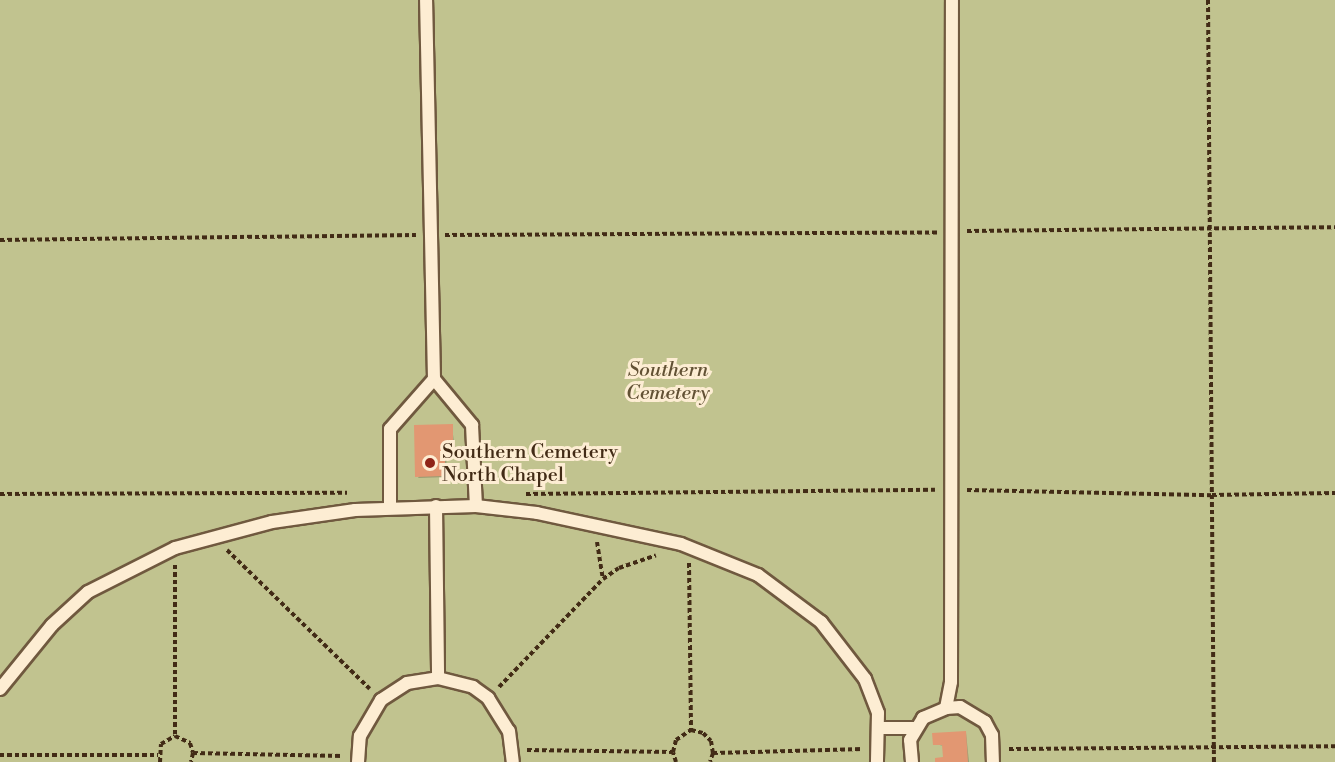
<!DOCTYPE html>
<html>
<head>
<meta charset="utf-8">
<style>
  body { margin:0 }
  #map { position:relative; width:1335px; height:762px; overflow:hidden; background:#fce3bb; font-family:"Libre Bodoni",serif }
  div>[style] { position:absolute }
  .green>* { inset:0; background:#c1c38f }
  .shadow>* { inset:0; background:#0003 }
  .building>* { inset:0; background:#e29772 }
  .path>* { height:4px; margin-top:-2px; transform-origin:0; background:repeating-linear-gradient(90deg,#422b16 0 4.5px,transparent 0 7.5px) }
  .roads { filter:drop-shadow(2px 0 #70593f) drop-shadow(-2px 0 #70593f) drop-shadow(0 2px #70593f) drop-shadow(0 -2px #70593f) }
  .service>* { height:12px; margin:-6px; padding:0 6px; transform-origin:6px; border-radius:6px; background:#fdedd3 }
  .dots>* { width:16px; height:16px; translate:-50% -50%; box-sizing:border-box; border:3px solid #fdedd3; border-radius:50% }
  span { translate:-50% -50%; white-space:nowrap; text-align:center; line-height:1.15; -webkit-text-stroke:6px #fdedd3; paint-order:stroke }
  .park-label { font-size:20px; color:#625134; font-style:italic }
  .poi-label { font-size:20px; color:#422b16 }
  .left { translate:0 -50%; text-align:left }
</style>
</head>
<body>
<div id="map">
  <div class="green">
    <div style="clip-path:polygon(0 0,1335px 0,1335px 762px,0 762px)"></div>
  </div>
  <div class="shadow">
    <div style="clip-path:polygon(452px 426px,455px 451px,446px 451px,447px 477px,418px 478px)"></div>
    <div style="clip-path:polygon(966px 733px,969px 762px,937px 762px,945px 758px,944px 746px,935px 744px)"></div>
  </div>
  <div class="building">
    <div style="clip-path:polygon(453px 424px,453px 449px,445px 449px,445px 476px,415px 477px,414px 425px)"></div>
    <div style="clip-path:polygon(966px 731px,968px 762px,935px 762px,935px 758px,943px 757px,942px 745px,933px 745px,932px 733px)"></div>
  </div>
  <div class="path">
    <div style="left:1208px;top:0;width:762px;rotate:89.55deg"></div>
    <div style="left:967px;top:231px;width:368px;rotate:-0.6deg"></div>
    <div style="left:445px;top:235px;width:493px;rotate:-0.3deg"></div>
    <div style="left:0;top:240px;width:416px;rotate:-0.7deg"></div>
    <div style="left:967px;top:490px;width:245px;rotate:1.2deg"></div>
    <div style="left:1212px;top:495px;width:123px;rotate:-0.9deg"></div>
    <div style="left:0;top:494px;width:347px;rotate:-0.2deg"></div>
    <div style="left:526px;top:494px;width:409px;rotate:-0.6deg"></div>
    <div style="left:597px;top:542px;width:37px;rotate:81deg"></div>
    <div style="left:227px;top:550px;width:199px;rotate:44.2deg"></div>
    <div style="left:689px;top:563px;width:167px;rotate:89.3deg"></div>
    <div style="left:175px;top:565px;width:171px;rotate:90deg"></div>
    <div style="left:499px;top:687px;width:150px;rotate:-46.1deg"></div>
    <div style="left:603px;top:579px;width:19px;rotate:-35deg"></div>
    <div style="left:619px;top:568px;width:39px;rotate:-19deg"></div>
    <div style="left:1009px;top:749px;width:326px;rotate:-0.5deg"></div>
    <div style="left:527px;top:750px;width:146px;rotate:0.8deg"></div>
    <div style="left:193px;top:753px;width:150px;rotate:1.1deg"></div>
    <div style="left:713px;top:753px;width:150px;rotate:-1.5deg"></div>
    <div style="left:0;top:755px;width:158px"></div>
    <div style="left:160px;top:762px;width:18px;rotate:-87deg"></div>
    <div style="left:161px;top:744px;width:16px;rotate:-30deg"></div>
    <div style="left:175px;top:736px;width:17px;rotate:25deg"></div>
    <div style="left:190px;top:743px;width:10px;rotate:73deg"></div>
    <div style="left:193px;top:753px;width:9px;rotate:103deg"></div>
    <div style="left:676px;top:762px;width:10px;rotate:-107deg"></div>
    <div style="left:673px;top:752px;width:12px;rotate:-76deg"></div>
    <div style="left:676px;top:740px;width:18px;rotate:-34deg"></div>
    <div style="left:691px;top:730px;width:12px;rotate:14deg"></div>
    <div style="left:703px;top:733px;width:11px;rotate:45deg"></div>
    <div style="left:711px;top:741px;width:12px;rotate:81deg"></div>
    <div style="left:713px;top:753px;width:9px;rotate:108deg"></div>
  </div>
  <div class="roads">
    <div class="service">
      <div style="left:434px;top:379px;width:60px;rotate:50.4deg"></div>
      <div style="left:472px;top:425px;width:81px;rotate:87.2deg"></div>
      <div style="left:390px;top:506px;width:77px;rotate:-90deg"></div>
      <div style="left:390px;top:429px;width:67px;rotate:-48.7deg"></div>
      <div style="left:434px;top:379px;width:379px;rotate:-91.2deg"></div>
      <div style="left:436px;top:506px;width:172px;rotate:89.3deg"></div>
      <div style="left:0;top:689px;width:82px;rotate:-50.9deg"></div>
      <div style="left:52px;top:625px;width:49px;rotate:-42.5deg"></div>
      <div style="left:88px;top:592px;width:97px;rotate:-26.8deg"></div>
      <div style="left:175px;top:548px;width:100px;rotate:-15deg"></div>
      <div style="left:272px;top:522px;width:84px;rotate:-8.2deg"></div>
      <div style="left:355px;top:510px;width:121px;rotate:-1.9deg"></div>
      <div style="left:476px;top:506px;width:61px;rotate:6.5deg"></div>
      <div style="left:537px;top:513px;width:147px;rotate:12.1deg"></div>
      <div style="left:681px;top:544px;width:83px;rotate:21.9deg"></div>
      <div style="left:758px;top:575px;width:79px;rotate:36.7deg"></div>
      <div style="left:821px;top:622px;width:72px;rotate:52.3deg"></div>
      <div style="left:865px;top:679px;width:36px;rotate:69deg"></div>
      <div style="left:878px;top:713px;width:49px;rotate:91.2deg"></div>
      <div style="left:946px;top:708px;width:26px;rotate:-79deg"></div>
      <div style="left:951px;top:682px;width:682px;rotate:-89.92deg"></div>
      <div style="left:879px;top:728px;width:36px"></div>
      <div style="left:358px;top:762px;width:26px;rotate:-86deg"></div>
      <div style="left:360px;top:736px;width:42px;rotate:-59.7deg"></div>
      <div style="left:381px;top:700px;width:31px;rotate:-33deg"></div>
      <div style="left:407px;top:683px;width:31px;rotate:-9deg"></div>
      <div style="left:438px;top:678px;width:36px;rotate:14deg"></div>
      <div style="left:473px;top:687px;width:19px;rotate:36deg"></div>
      <div style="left:488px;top:698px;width:39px;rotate:58deg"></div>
      <div style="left:509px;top:731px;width:31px;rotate:83deg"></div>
      <div style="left:912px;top:762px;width:22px;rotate:-95deg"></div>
      <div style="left:910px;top:740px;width:26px;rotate:-59deg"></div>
      <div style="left:923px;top:718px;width:25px;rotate:-23deg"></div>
      <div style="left:946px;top:708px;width:14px;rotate:-4deg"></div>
      <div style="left:960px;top:707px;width:29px;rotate:31deg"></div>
      <div style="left:985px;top:722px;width:15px;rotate:62deg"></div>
      <div style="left:992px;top:735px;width:27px;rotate:88deg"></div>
    </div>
  </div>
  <div class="dots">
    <div style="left:430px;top:463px;background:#8f2418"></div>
  </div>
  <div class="park-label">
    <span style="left:668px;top:382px">Southern<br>Cemetery</span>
  </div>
  <div class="poi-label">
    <span class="left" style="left:442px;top:464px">Southern Cemetery<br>North Chapel</span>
  </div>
</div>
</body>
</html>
